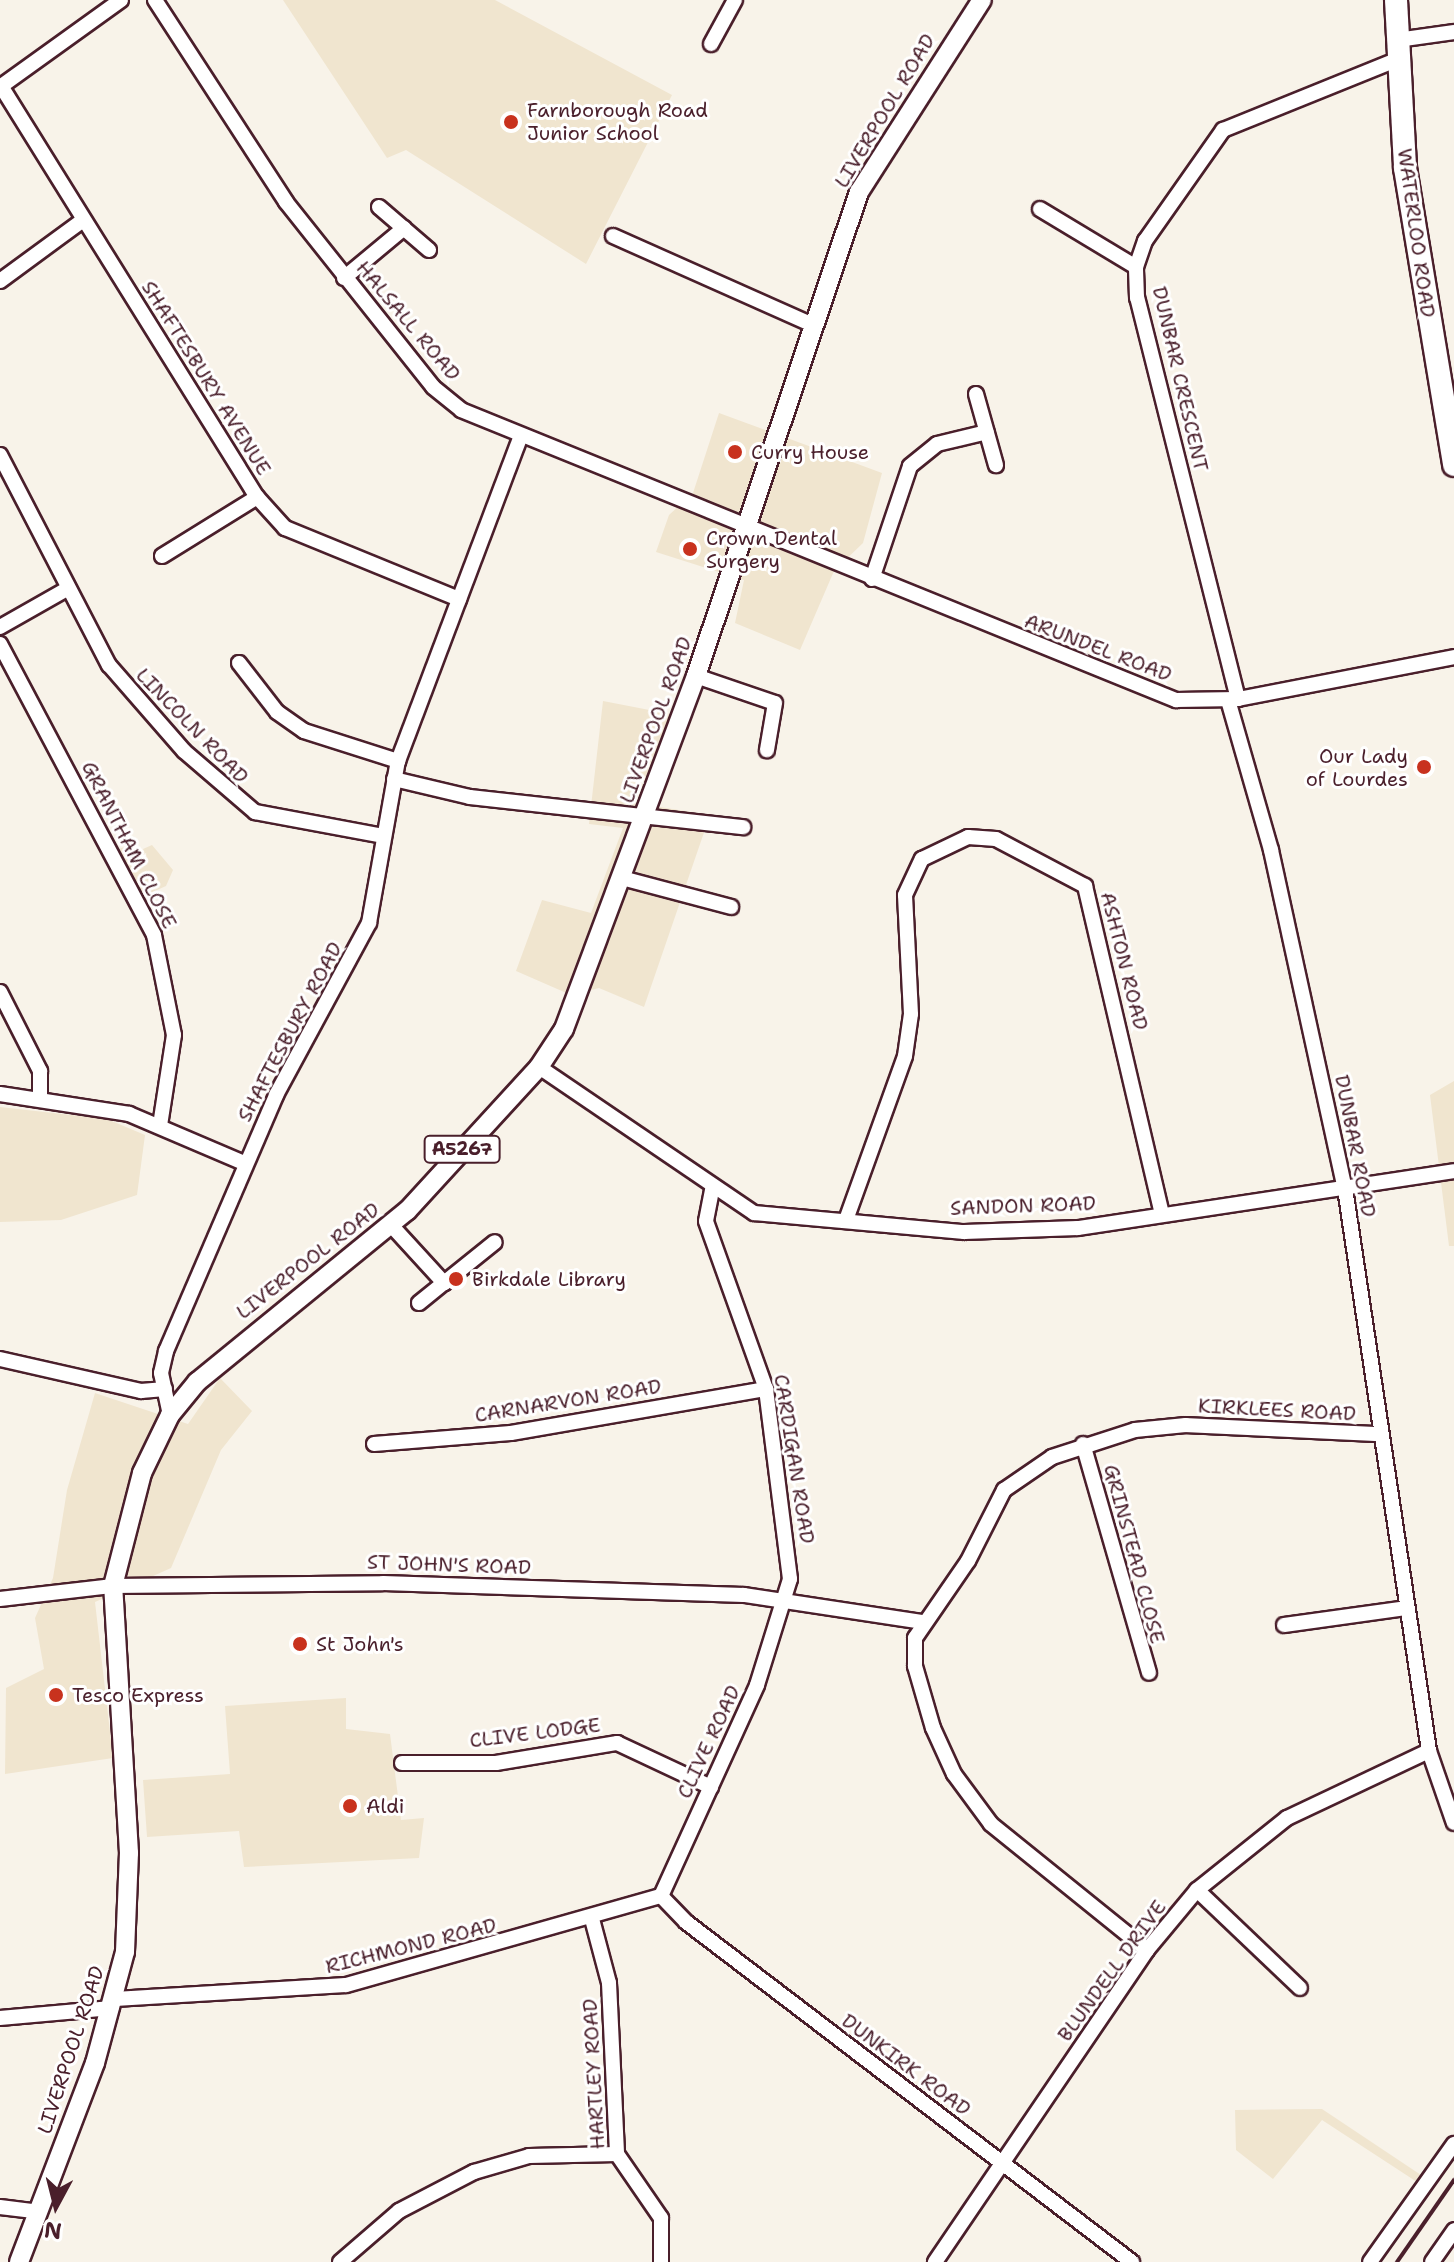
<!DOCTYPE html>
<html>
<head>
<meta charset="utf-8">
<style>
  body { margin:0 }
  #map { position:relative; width:1454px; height:2262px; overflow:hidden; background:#f8f3e9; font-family:"Shantell Sans",sans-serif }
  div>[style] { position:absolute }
  .built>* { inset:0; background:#f0e5cf }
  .roads { filter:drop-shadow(2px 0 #4a1f2b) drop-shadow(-2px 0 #4a1f2b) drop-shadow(0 2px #4a1f2b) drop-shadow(0 -2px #4a1f2b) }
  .minor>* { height:14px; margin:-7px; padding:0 7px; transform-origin:7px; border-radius:7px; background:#fff }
  .major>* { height:18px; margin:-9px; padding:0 9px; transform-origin:9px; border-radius:9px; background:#fff }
  .highway>* { height:22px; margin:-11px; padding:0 11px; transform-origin:11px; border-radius:11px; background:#fff }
  .rail>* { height:4px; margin:-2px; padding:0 2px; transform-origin:2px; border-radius:2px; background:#4a1f2b }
  .dots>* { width:22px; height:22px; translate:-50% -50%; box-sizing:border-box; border:4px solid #fff; border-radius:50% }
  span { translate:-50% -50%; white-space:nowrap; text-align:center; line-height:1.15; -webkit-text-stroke:6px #fff; paint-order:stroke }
  .shield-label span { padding:2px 6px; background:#fff; border:2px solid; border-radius:6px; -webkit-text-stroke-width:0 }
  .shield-label { font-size:18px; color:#4a1f2b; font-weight:700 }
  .poi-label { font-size:20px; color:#4a1f2b }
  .left { translate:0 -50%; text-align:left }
  .right { translate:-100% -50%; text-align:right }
  .street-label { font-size:20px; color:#4a1f2b }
  .north { position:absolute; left:16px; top:2166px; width:80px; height:80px; -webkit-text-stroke:6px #fff; paint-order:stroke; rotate:187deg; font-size:22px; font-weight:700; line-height:32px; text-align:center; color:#4a1f2b }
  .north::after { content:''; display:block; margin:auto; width:28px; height:36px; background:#4a1f2b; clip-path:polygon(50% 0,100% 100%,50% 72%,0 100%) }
</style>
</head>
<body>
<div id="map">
  <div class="built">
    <div style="clip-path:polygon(283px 0,495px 0,672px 95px,586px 264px,406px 150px,387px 158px)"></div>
    <div style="clip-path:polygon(719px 413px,882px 473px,863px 543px,834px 571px,800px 650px,735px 623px,744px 580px,656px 552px,669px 515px,693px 493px)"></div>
    <div style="clip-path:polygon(603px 701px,670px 714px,641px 804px,710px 815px,644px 1007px,599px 988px,571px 995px,516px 971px,542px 900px,591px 913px,623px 828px,589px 824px)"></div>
    <div style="clip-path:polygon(129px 845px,134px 853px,152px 845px,173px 870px,166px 886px,139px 898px,117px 850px)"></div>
    <div style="clip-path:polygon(1454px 1081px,1454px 1246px,1449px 1246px,1430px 1095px)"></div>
    <div style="clip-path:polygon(0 1107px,107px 1119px,145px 1135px,137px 1195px,61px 1220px,0 1222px)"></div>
    <div style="clip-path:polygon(220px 1378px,252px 1411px,221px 1450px,171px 1568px,95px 1602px,113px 1758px,5px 1774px,6px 1688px,44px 1669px,35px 1618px,53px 1578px,67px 1490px,95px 1393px,188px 1424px)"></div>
    <div style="clip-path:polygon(346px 1698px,346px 1729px,390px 1734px,401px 1820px,424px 1818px,419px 1858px,244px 1867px,239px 1831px,147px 1837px,143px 1780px,230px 1774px,225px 1706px)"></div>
    <div style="clip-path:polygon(1322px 2109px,1421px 2175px,1417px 2182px,1322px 2120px,1273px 2179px,1236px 2150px,1235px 2110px)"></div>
  </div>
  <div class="roads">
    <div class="minor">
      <div style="left:155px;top:0;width:241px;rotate:57deg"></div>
      <div style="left:286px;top:202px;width:236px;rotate:51.5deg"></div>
      <div style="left:433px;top:387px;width:36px;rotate:39deg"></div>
      <div style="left:461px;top:410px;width:772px;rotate:22.08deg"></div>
      <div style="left:1176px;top:700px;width:62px;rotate:-0.9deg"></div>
      <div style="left:1238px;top:699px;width:220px;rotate:-11deg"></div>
      <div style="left:1397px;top:40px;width:58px;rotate:-8deg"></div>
      <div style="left:711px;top:44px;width:50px;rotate:-61.4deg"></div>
      <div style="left:1px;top:86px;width:484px;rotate:58.1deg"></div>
      <div style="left:257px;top:497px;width:42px;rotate:47.9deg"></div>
      <div style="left:285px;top:528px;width:188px;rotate:22.2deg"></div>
      <div style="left:0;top:87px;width:149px;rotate:-35.7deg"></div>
      <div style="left:379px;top:207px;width:66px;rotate:40.7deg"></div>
      <div style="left:1040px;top:209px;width:112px;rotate:31.1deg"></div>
      <div style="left:613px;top:236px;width:217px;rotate:24deg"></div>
      <div style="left:344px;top:278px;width:78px;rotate:-39.8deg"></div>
      <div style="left:0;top:281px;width:103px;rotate:-36.3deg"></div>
      <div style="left:976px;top:394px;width:74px;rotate:74.3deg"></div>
      <div style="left:0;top:455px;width:237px;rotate:62.6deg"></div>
      <div style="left:109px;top:665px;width:114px;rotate:48.9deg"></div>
      <div style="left:184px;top:751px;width:94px;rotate:40.7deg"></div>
      <div style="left:255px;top:812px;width:130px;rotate:10.6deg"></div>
      <div style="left:162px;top:556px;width:112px;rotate:-31.8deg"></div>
      <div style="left:872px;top:579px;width:119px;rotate:-71.4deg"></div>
      <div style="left:910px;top:466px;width:35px;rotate:-39deg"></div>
      <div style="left:937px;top:444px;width:51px;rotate:-13.5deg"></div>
      <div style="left:0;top:627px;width:77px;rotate:-29.6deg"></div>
      <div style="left:0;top:644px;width:329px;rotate:62.1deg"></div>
      <div style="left:154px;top:935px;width:102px;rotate:78.7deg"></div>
      <div style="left:174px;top:1035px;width:91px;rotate:98.8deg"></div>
      <div style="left:239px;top:663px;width:62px;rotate:52.2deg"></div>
      <div style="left:277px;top:712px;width:33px;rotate:35deg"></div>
      <div style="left:304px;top:731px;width:99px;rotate:17.7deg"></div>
      <div style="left:696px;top:676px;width:83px;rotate:18.9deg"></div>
      <div style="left:775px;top:703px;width:48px;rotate:99.7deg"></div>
      <div style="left:1238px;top:699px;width:414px;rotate:-104.1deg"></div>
      <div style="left:1137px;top:298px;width:31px;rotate:-92deg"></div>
      <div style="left:1136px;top:267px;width:28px;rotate:-71deg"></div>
      <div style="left:1145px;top:241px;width:136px;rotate:-54.9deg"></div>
      <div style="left:1223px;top:130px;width:187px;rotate:-22deg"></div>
      <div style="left:1228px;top:700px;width:156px;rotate:74deg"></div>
      <div style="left:1271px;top:850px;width:346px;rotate:77.7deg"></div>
      <div style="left:1345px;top:1188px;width:569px;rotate:81.51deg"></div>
      <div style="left:1429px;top:1751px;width:76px;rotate:70.9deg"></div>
      <div style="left:394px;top:779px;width:78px;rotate:13.3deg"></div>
      <div style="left:470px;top:797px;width:275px;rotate:6.3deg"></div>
      <div style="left:622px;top:878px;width:113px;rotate:14.9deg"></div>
      <div style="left:0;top:992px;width:89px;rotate:63.1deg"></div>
      <div style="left:40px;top:1071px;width:27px;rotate:90deg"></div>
      <div style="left:539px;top:1067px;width:260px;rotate:34.2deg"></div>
      <div style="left:754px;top:1213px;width:211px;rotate:5.2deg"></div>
      <div style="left:964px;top:1232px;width:114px;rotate:-2deg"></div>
      <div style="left:1078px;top:1228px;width:380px;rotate:-8.6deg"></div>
      <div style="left:0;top:1094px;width:131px;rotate:8.8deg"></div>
      <div style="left:129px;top:1114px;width:125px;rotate:23.1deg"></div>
      <div style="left:846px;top:1220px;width:174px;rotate:-70.2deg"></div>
      <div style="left:905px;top:1056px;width:42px;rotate:-81.9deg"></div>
      <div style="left:911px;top:1014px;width:119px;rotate:-92.9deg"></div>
      <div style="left:905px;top:895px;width:40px;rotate:-65deg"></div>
      <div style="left:922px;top:859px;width:51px;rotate:-25.6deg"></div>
      <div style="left:968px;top:837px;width:28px;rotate:4deg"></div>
      <div style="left:996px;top:839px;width:101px;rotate:27.8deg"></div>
      <div style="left:1085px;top:886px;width:337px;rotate:76.8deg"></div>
      <div style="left:391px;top:1225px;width:79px;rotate:47.6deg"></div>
      <div style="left:444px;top:1283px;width:65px;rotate:-38.8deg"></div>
      <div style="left:419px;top:1303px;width:32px;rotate:-39deg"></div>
      <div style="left:0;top:1359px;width:145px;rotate:12.8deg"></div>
      <div style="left:141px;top:1391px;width:24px;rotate:-5deg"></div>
      <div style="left:170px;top:1415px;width:43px;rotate:-102.1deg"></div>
      <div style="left:161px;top:1373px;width:23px;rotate:-77deg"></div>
      <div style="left:166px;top:1351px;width:279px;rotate:-66.7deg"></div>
      <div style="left:276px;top:1095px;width:196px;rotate:-61.6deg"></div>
      <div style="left:369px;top:923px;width:165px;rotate:-79.9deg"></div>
      <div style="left:398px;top:761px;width:347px;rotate:-69.3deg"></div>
      <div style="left:374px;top:1444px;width:137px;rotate:-4.6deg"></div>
      <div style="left:511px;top:1433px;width:259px;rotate:-9.8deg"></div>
      <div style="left:1083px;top:1444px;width:238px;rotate:73.9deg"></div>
      <div style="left:0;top:1599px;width:114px;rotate:-6.6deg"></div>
      <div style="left:113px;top:1586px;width:270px;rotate:-0.6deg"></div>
      <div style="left:383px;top:1583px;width:361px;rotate:1.9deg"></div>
      <div style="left:744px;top:1595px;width:181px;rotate:8.6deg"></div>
      <div style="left:1284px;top:1625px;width:123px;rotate:-7.9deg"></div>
      <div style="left:402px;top:1763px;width:94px"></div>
      <div style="left:496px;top:1763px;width:123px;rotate:-9.4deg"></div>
      <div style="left:617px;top:1743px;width:104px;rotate:25.1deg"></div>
      <div style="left:1197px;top:1890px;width:142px;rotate:43.6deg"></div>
      <div style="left:661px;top:1896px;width:232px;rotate:-65.5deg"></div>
      <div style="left:757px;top:1685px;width:111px;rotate:-72.7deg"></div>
      <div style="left:790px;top:1579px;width:192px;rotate:-97.2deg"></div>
      <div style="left:766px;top:1389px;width:178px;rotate:-109.7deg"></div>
      <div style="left:706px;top:1221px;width:32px;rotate:-79deg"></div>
      <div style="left:661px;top:1896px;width:36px;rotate:46deg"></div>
      <div style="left:686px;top:1922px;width:561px;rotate:37.32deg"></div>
      <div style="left:592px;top:1919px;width:66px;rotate:75.1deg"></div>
      <div style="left:609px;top:1983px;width:171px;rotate:87.3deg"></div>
      <div style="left:617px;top:2154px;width:78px;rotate:55.5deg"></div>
      <div style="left:661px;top:2218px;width:44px;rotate:90deg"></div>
      <div style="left:1147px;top:1950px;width:201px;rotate:-141.1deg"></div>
      <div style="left:991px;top:1824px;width:62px;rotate:-126.5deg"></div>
      <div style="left:954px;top:1774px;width:51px;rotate:-114.5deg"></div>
      <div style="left:933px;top:1728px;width:65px;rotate:-106.2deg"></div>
      <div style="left:915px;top:1666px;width:28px;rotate:-90deg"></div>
      <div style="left:915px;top:1638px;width:93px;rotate:-55.5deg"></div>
      <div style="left:968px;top:1561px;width:80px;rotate:-63.1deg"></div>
      <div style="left:1004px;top:1490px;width:58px;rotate:-34.5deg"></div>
      <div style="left:1052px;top:1457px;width:87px;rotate:-18deg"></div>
      <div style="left:1135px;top:1430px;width:51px;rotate:-5.6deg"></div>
      <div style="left:1186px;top:1425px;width:193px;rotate:2.7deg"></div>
      <div style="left:115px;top:1999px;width:231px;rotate:-3.5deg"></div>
      <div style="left:346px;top:1985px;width:327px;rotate:-15.8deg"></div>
      <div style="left:0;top:2018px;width:112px;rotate:-5.1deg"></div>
      <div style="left:0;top:2207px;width:38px;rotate:7deg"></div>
      <div style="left:340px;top:2262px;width:78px;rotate:-40.8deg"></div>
      <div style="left:399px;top:2211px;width:85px;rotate:-27.5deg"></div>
      <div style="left:474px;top:2172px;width:57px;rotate:-16.2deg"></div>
      <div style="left:529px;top:2156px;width:88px;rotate:-1.3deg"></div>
      <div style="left:935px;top:2262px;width:377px;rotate:-55.8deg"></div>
      <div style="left:1147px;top:1950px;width:78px;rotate:-50.2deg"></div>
      <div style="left:1197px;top:1890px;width:115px;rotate:-38.7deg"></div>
      <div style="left:1287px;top:1818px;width:157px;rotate:-25.3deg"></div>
      <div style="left:1370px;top:2262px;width:145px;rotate:-54.6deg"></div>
      <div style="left:1432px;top:2262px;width:39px;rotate:-55deg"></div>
    </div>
    <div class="major">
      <div style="left:19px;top:2262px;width:213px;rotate:-69.1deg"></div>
      <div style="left:95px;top:2063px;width:115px;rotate:-74.9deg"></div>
      <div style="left:125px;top:1952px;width:99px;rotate:-87.7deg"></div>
      <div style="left:129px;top:1853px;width:267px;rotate:-93.4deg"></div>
      <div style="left:113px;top:1586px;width:117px;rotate:-75.6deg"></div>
      <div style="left:142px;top:1473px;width:64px;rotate:-64.2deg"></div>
      <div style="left:170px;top:1415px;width:43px;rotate:-50.7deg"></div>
      <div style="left:197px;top:1382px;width:271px;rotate:-39.2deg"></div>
      <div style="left:407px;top:1211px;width:195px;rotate:-47.5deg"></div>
      <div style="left:539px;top:1067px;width:45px;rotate:-56.7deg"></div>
      <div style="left:564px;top:1029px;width:377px;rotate:-69.5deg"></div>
      <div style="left:696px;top:676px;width:511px;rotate:-71.39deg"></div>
      <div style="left:859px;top:192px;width:228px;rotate:-57.4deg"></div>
    </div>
    <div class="highway">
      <div style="left:1396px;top:0;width:168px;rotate:86.9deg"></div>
      <div style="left:1405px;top:168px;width:301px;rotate:80.6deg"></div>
    </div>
  </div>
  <div class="rail">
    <div style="left:1397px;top:2262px;width:100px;rotate:-55.2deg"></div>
  </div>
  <div class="dots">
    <div style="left:511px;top:122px;background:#c8321e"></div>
    <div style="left:735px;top:452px;background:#c8321e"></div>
    <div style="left:690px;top:549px;background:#c8321e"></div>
    <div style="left:1424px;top:767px;background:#c8321e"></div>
    <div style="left:456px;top:1279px;background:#c8321e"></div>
    <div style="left:300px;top:1644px;background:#c8321e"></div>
    <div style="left:56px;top:1695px;background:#c8321e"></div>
    <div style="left:350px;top:1806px;background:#c8321e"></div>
  </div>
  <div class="shield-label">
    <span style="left:462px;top:1149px">A5267</span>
  </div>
  <div class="poi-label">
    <span class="left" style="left:527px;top:122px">Farnborough Road<br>Junior School</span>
    <span class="left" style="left:751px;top:452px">Curry House</span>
    <span class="left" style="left:706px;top:550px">Crown Dental<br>Surgery</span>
    <span class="right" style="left:1408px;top:768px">Our Lady<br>of Lourdes</span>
    <span class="left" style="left:472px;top:1279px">Birkdale Library</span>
    <span class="left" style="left:316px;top:1644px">St John's</span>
    <span class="left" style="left:72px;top:1695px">Tesco Express</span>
    <span class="left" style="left:366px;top:1806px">Aldi</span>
  </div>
  <div class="street-label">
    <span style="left:885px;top:111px;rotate:-59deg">LIVERPOOL ROAD</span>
    <span style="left:1416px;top:233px;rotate:82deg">WATERLOO ROAD</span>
    <span style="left:408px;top:321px;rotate:50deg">HALSALL ROAD</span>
    <span style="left:206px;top:378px;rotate:58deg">SHAFTESBURY AVENUE</span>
    <span style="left:1180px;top:379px;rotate:77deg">DUNBAR CRESCENT</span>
    <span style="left:1098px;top:648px;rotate:21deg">ARUNDEL ROAD</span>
    <span style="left:656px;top:720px;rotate:-70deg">LIVERPOOL ROAD</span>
    <span style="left:192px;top:726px;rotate:46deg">LINCOLN ROAD</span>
    <span style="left:129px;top:845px;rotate:63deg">GRANTHAM CLOSE</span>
    <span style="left:1124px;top:961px;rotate:76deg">ASHTON ROAD</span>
    <span style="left:290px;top:1032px;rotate:-62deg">SHAFTESBURY ROAD</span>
    <span style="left:1355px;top:1146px;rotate:79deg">DUNBAR ROAD</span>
    <span style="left:1023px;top:1206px;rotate:-2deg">SANDON ROAD</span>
    <span style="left:308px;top:1261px;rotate:-38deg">LIVERPOOL ROAD</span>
    <span style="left:568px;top:1401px;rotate:-9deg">CARNARVON ROAD</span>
    <span style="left:1277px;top:1410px;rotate:3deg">KIRKLEES ROAD</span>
    <span style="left:794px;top:1459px;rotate:81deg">CARDIGAN ROAD</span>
    <span style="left:1134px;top:1554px;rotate:75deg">GRINSTEAD CLOSE</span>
    <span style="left:449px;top:1565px;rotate:2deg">ST JOHN'S ROAD</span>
    <span style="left:535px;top:1733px;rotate:-7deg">CLIVE LODGE</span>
    <span style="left:709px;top:1742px;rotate:-65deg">CLIVE ROAD</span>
    <span style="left:411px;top:1946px;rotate:-14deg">RICHMOND ROAD</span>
    <span style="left:1112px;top:1971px;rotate:-54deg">BLUNDELL DRIVE</span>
    <span style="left:71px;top:2050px;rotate:-72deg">LIVERPOOL ROAD</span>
    <span style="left:906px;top:2065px;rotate:37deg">DUNKIRK ROAD</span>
    <span style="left:594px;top:2074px;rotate:-93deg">HARTLEY ROAD</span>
  </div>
  <div class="north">N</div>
</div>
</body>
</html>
